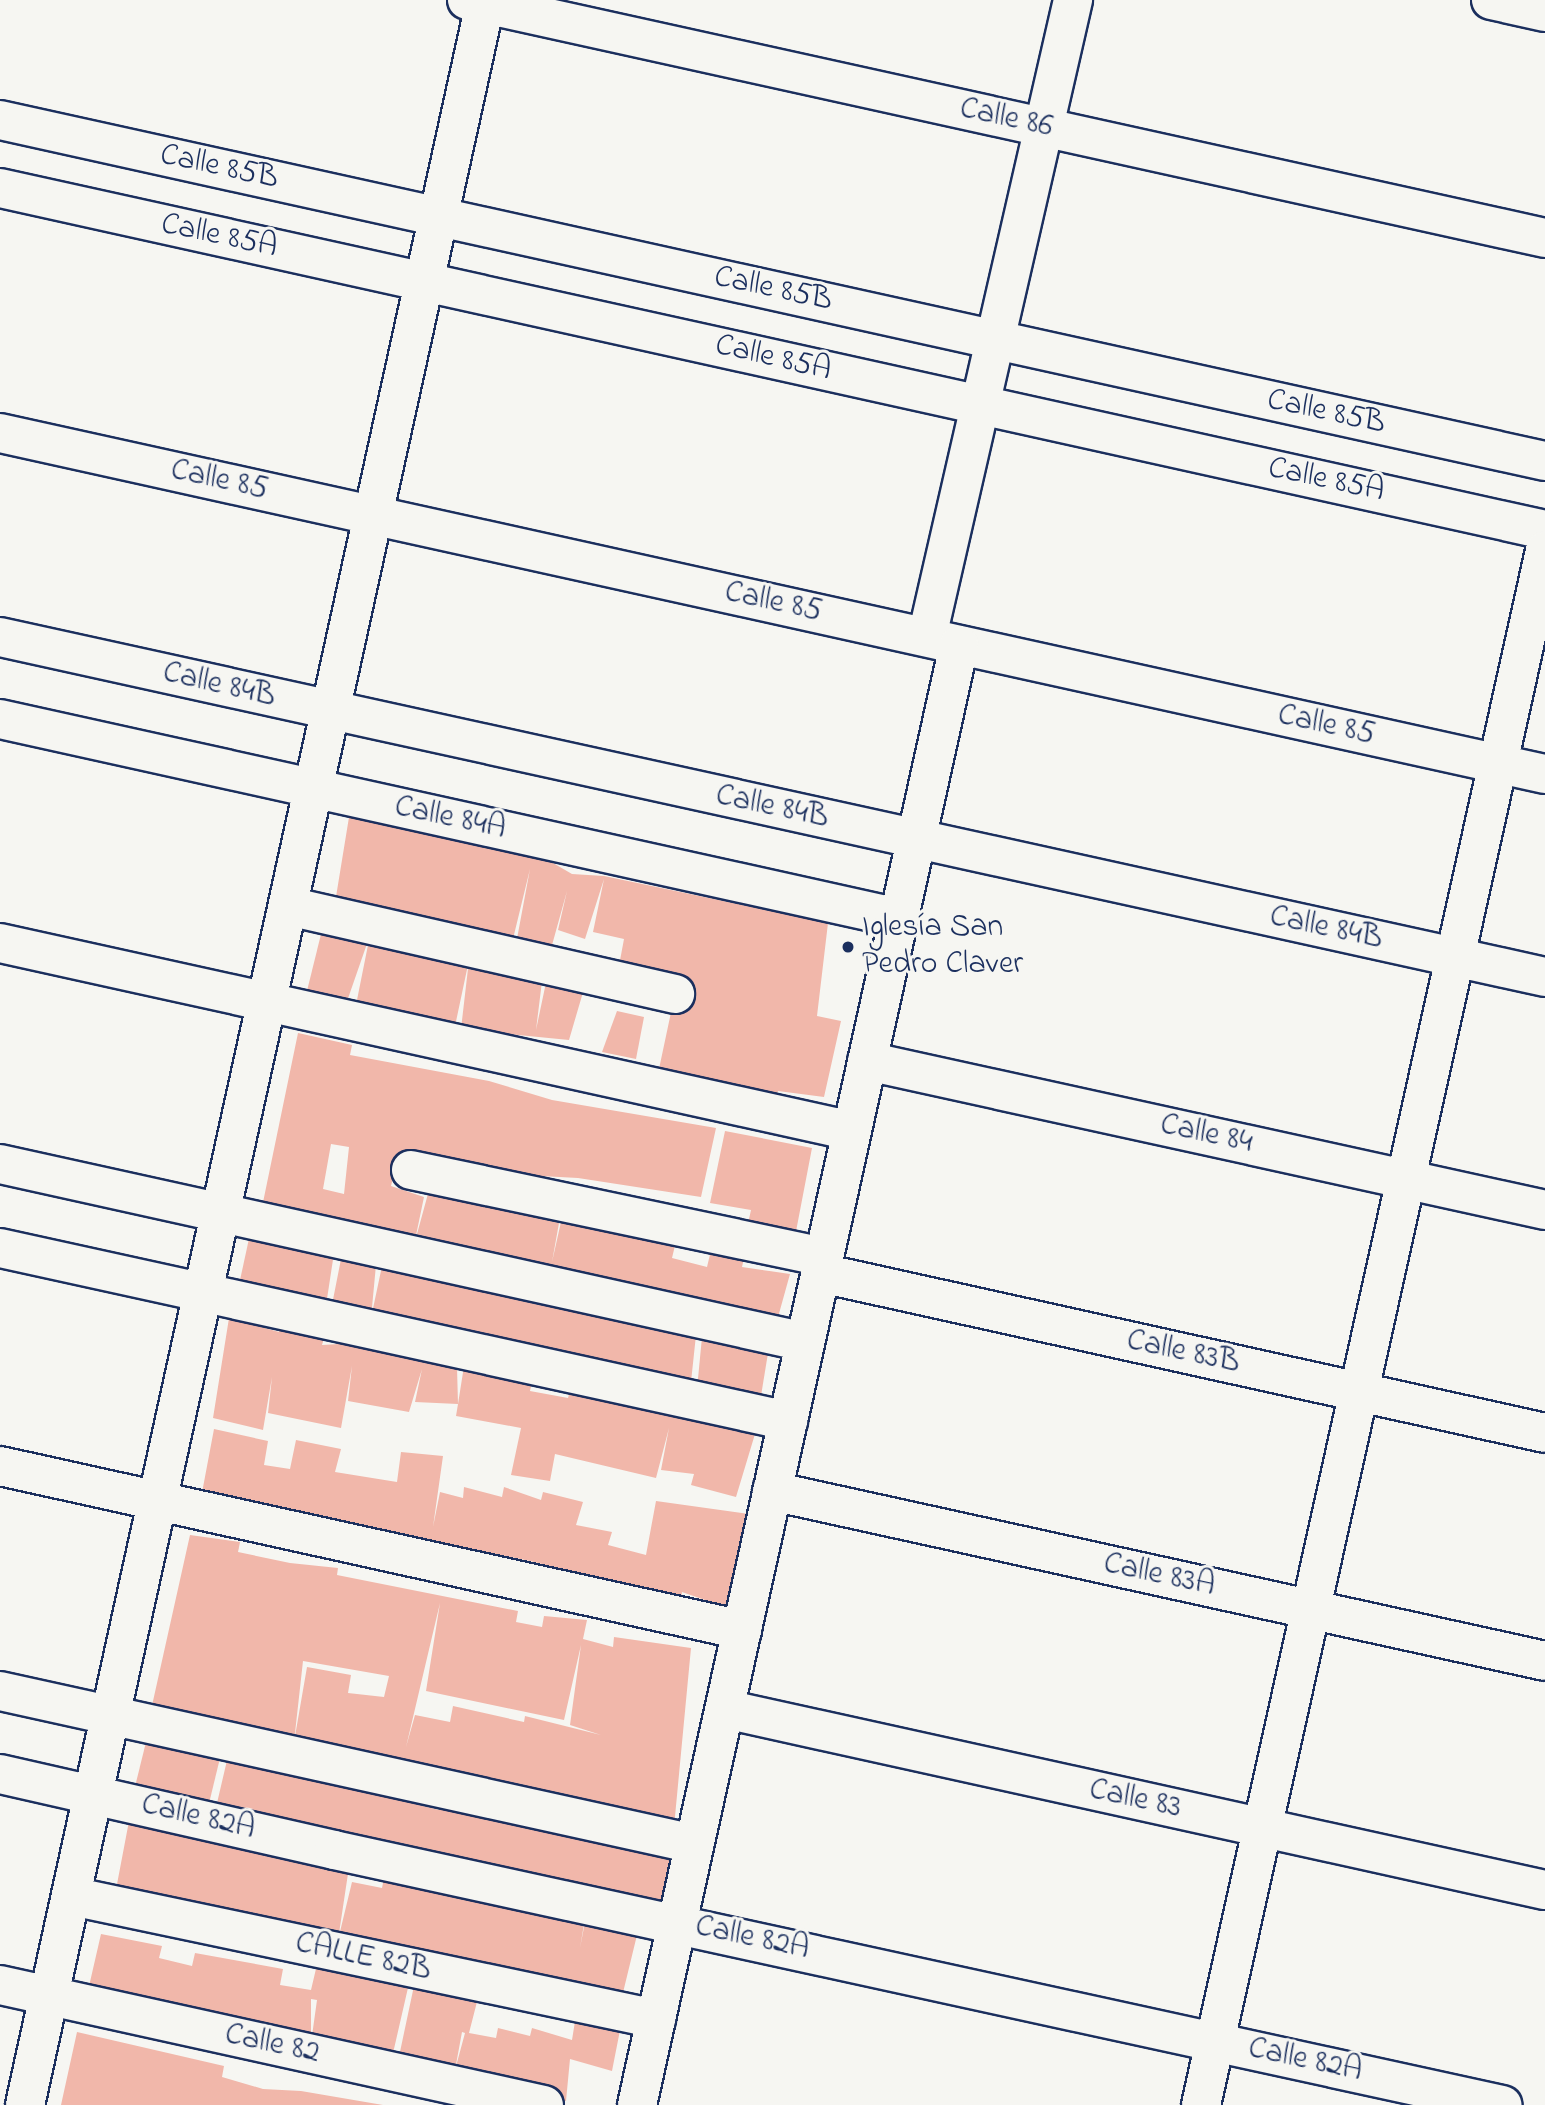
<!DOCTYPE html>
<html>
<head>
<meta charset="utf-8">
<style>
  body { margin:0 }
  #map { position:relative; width:1545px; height:2105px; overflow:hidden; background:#f6f6f2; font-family:"Indie Flower",sans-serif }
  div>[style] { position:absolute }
  .building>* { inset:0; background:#f1b7aa }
  .roads { filter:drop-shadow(2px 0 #1b2f5e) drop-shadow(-2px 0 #1b2f5e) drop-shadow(0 2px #1b2f5e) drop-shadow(0 -2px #1b2f5e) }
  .minor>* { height:38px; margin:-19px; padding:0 19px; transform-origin:19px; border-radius:19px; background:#f6f6f2 }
  .dots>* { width:19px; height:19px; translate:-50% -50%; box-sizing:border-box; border:4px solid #f6f6f2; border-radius:50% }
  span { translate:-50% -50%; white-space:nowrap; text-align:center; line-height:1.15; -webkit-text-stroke:6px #f6f6f2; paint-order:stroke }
  .street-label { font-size:32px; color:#1b2f5e }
  .poi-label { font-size:32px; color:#1b2f5e }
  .left { translate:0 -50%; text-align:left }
</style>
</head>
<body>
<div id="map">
  <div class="building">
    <div style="clip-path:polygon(350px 811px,534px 852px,572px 874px,604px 876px,828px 923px,817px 1016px,841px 1021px,824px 1097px,778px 1091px,776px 1100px,659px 1069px,677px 984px,618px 971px,624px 939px,593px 932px,604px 879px,585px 939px,558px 930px,567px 891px,549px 956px,516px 944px,530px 869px,512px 943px,334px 909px)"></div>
    <div style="clip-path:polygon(324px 922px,370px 935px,344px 1010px,305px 999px)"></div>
    <div style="clip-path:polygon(370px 935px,544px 965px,536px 1030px,548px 973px,586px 982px,569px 1040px,499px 1033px,499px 1035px,461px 1029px,469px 960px,454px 1031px,355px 1010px)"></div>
    <div style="clip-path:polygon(617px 1011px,644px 1017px,636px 1059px,602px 1052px)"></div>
    <div style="clip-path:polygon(evenodd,298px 1033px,352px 1045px,350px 1055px,489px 1081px,552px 1100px,716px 1128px,701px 1197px,578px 1178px,505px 1174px,398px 1158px,391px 1186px,424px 1197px,414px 1245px,432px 1179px,466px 1189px,463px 1202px,495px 1205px,559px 1223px,552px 1262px,565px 1204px,678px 1233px,672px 1258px,707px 1267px,713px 1242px,747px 1245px,742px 1267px,790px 1274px,775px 1328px,261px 1212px,298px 1033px,331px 1144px,349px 1147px,344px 1194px,323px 1189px,331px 1144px)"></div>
    <div style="clip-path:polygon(725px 1131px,812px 1148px,793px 1247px,745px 1237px,751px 1210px,710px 1203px)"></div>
    <div style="clip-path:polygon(250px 1234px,334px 1253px,325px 1312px,237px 1294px)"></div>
    <div style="clip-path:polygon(341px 1259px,376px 1265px,371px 1318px,382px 1266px,539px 1305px,541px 1301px,696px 1335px,691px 1382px,329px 1320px)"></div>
    <div style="clip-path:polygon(229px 1318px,279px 1332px,280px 1323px,325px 1335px,322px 1345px,357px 1343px,424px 1362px,457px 1367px,458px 1404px,464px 1366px,532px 1382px,530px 1391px,568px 1398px,570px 1391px,755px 1434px,736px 1497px,691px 1485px,694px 1474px,661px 1470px,669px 1428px,656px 1478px,555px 1454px,550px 1481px,511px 1475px,521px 1428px,456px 1416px,458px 1404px,415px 1402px,422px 1369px,409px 1412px,348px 1401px,352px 1366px,341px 1428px,268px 1413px,272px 1377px,263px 1430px,213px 1418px)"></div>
    <div style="clip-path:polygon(702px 1337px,768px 1353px,760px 1402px,697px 1389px)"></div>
    <div style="clip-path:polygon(214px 1429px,268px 1441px,264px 1465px,290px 1469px,296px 1440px,341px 1449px,335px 1472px,397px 1482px,401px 1452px,443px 1456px,433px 1527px,440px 1492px,463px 1498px,464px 1487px,502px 1497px,504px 1487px,541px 1500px,543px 1492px,583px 1502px,576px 1525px,612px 1532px,608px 1545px,646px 1555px,656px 1501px,749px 1514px,725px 1607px,682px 1592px,681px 1599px,530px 1561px,491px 1553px,457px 1551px,201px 1498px)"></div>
    <div style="clip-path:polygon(evenodd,190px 1535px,240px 1542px,238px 1552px,290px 1563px,338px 1568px,337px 1575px,518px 1611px,516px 1622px,542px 1627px,544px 1616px,587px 1620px,583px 1639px,613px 1647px,614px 1637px,691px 1648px,674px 1827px,149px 1719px,190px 1535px,440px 1603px,426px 1691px,564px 1720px,581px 1645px,570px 1725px,601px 1735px,525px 1716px,524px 1722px,453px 1706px,450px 1722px,415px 1715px,406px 1747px,440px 1603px,190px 1535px,303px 1661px,389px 1676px,384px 1697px,348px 1693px,351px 1675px,307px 1667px,294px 1742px,303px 1661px)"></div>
    <div style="clip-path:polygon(146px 1742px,220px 1758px,205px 1820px,131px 1803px)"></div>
    <div style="clip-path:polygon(228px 1756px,265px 1764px,264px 1769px,296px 1774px,439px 1810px,441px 1803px,674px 1845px,660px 1920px,214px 1816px)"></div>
    <div style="clip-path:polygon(129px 1821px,349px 1867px,338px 1940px,352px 1882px,382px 1888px,385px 1873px,585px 1918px,580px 1948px,585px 1922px,637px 1935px,620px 2005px,114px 1900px)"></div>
    <div style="clip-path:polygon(101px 1934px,162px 1946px,159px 1958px,192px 1966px,195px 1953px,283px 1969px,280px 1985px,311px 1990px,319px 1956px,410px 1979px,391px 2062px,311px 2043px,317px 2000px,311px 1999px,311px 2043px,87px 1995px)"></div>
    <div style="clip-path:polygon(evenodd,415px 1981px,479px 1994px,469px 2033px,496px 2038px,498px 2028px,530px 2036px,532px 2028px,572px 2040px,577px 2009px,622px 2020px,612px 2071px,570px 2059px,566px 2101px,397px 2066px,415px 1981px,462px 2032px,465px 2033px,455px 2070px,462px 2032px)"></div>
    <div style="clip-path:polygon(77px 2032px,224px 2066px,222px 2077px,263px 2089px,301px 2091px,383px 2105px,61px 2105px)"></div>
  </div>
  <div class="roads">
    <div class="minor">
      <div style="left:467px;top:0;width:1104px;rotate:12.45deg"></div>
      <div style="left:1491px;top:0;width:55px;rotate:12.5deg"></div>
      <div style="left:0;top:120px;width:1582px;rotate:12.45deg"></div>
      <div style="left:0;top:188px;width:1582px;rotate:12.48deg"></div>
      <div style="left:0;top:433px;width:1582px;rotate:12.45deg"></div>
      <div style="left:0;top:637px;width:1582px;rotate:12.41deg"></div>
      <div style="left:927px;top:637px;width:654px;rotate:-77.09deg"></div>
      <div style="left:0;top:719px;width:921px;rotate:12.48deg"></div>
      <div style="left:288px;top:906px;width:397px;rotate:12.8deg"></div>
      <div style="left:0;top:943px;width:872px;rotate:12.44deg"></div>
      <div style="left:867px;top:1061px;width:694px;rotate:12.39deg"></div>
      <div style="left:0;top:1164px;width:824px;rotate:12.47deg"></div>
      <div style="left:411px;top:1170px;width:422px;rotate:11.9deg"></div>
      <div style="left:0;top:1248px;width:807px;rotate:12.38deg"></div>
      <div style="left:821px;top:1273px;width:741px;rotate:12.46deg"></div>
      <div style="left:0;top:1466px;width:760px;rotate:12.46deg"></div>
      <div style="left:772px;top:1491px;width:791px;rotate:12.4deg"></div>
      <div style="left:0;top:1691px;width:711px;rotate:12.43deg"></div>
      <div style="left:725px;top:1709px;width:840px;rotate:12.45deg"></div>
      <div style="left:0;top:1774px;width:343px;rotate:12.8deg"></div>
      <div style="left:334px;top:1850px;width:1196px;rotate:12.31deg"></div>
      <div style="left:71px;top:1896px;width:598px;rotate:11.87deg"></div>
      <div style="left:0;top:1985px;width:557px;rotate:12.44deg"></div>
      <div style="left:25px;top:2105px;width:2155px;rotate:-77.65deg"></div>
      <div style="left:637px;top:2105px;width:1495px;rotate:-77.56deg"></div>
      <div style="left:1201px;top:2105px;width:1592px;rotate:-77.52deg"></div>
    </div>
  </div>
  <div class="dots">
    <div style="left:848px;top:947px;background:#1b2f5e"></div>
  </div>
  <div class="street-label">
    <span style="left:1006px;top:119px;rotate:12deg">Calle 86</span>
    <span style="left:219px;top:168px;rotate:12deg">Calle 85B</span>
    <span style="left:219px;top:237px;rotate:12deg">Calle 85A</span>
    <span style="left:773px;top:290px;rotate:12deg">Calle 85B</span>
    <span style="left:773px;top:359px;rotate:13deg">Calle 85A</span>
    <span style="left:1326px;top:413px;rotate:12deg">Calle 85B</span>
    <span style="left:219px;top:481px;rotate:12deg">Calle 85</span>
    <span style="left:1326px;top:481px;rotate:12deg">Calle 85A</span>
    <span style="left:773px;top:603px;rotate:12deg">Calle 85</span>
    <span style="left:219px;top:686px;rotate:13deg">Calle 84B</span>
    <span style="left:1326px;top:726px;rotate:12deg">Calle 85</span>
    <span style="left:772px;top:808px;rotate:12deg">Calle 84B</span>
    <span style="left:450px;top:819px;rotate:12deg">Calle 84A</span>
    <span style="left:1326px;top:929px;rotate:12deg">Calle 84B</span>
    <span style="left:1206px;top:1135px;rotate:12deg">Calle 84</span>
    <span style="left:1183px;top:1353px;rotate:12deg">Calle 83B</span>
    <span style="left:1159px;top:1576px;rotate:12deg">Calle 83A</span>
    <span style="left:1135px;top:1800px;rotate:12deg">Calle 83</span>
    <span style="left:198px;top:1818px;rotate:13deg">Calle 82A</span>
    <span style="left:752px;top:1939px;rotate:12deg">Calle 82A</span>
    <span style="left:363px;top:1958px;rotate:12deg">CALLE 82B</span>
    <span style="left:272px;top:2045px;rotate:12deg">Calle 82</span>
    <span style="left:1305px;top:2061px;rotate:12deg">Calle 82A</span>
  </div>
  <div class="poi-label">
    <span class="left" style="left:862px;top:947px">Iglesía San<br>Pedro Claver</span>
  </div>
</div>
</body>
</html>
